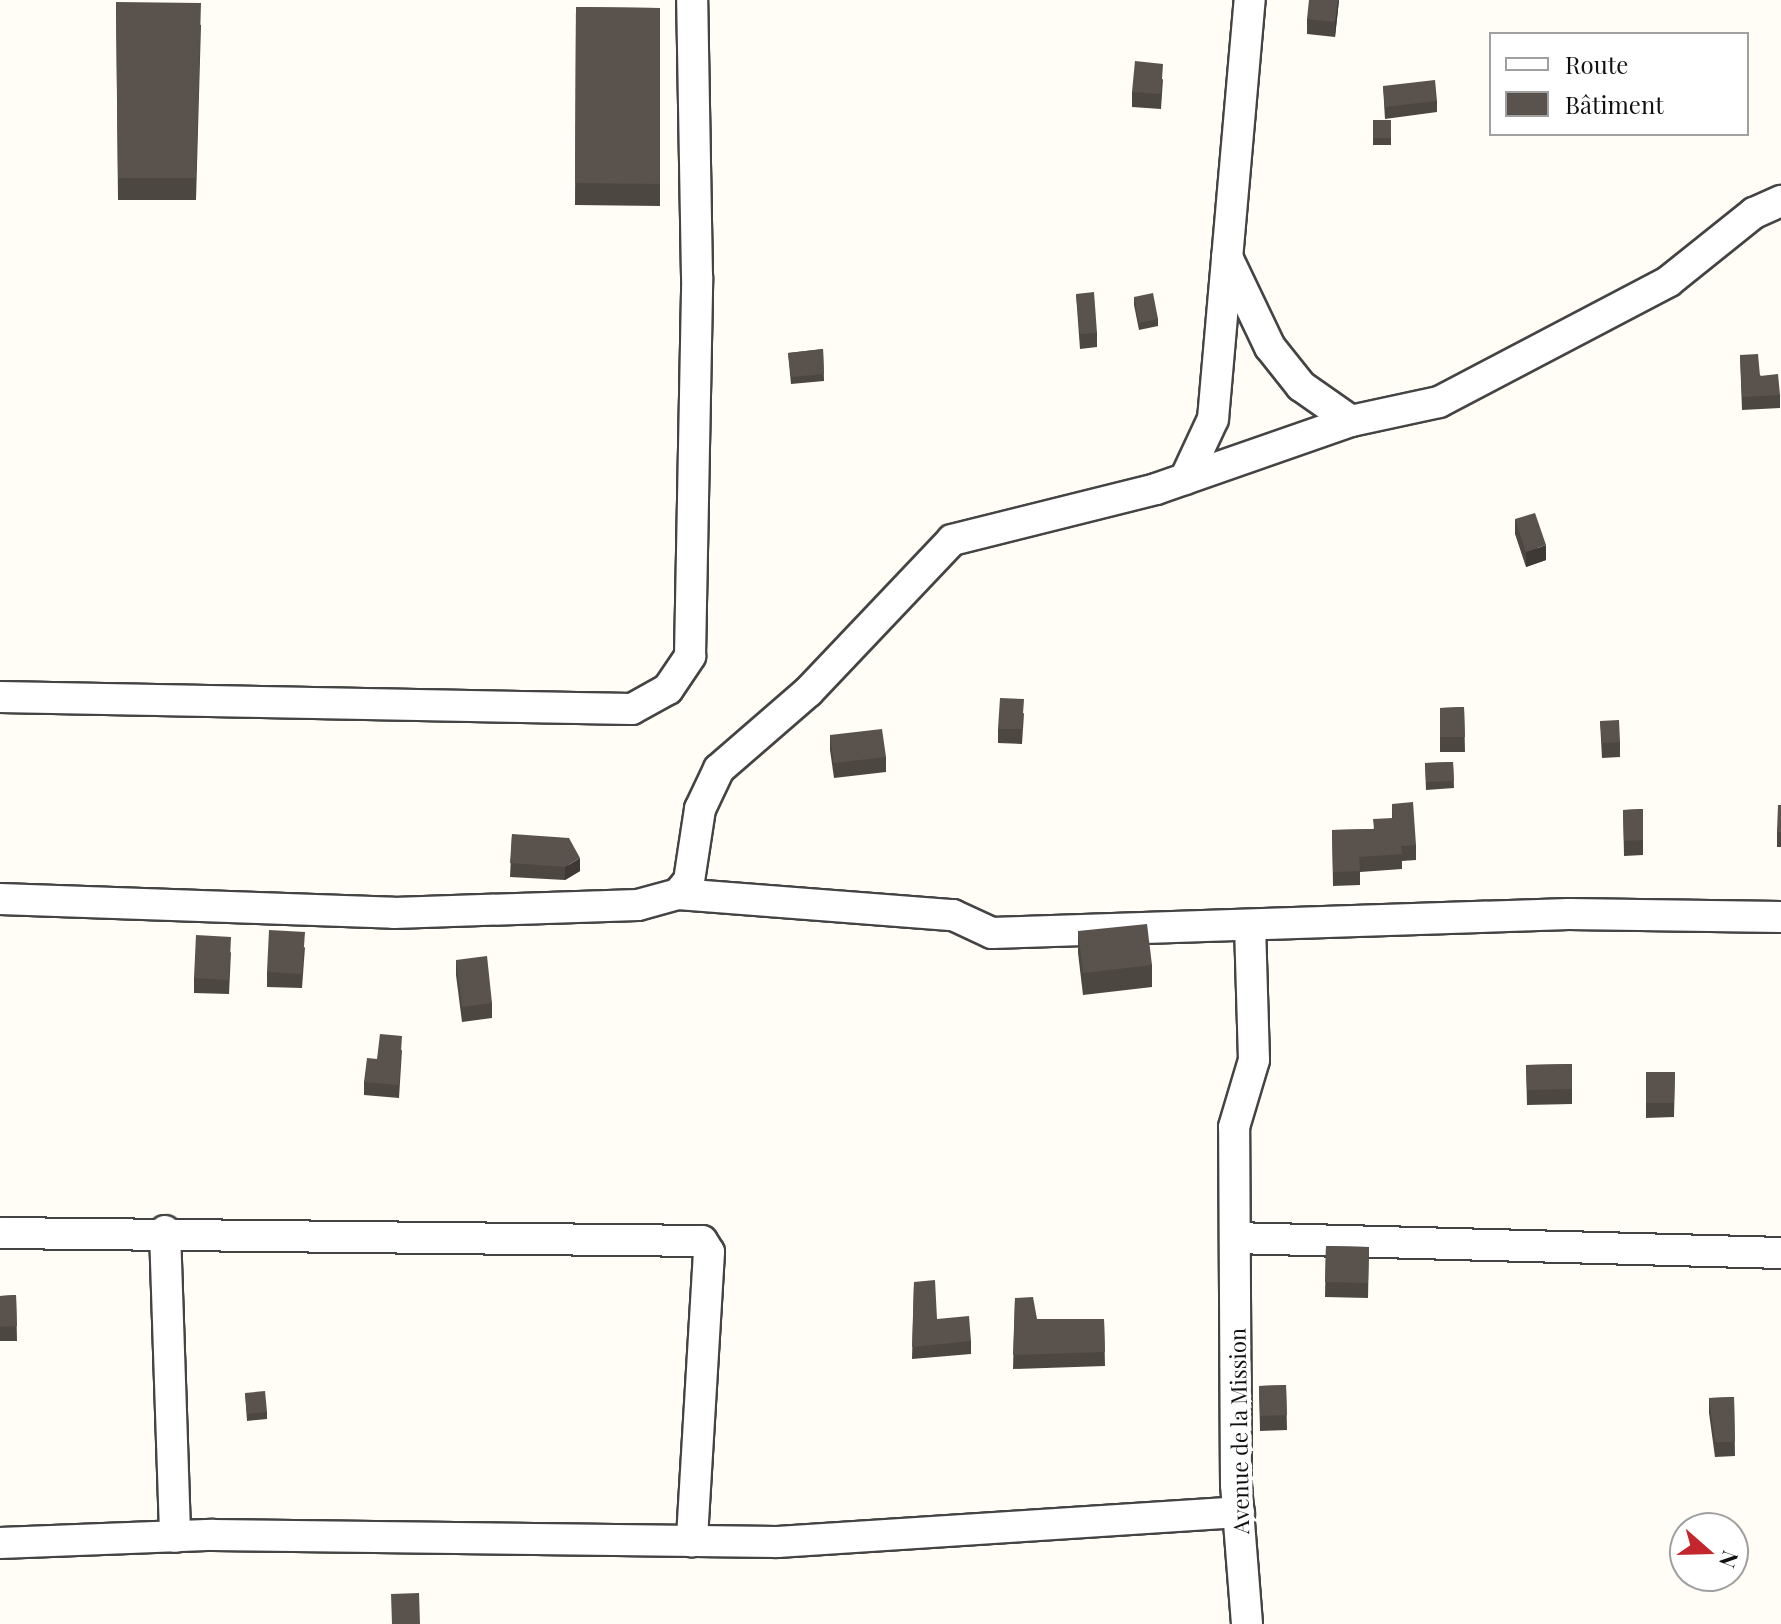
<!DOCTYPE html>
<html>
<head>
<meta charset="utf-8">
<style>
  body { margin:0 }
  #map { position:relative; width:1781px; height:1624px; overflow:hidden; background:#fffdf5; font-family:"Playfair Display",serif }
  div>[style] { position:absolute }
  .roads { filter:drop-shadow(2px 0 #444) drop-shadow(-2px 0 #444) drop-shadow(0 2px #444) drop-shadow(0 -2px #444) }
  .minor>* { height:30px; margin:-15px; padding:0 15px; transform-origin:15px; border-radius:15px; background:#fff }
  .wall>* { inset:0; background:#4d4742 }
  .shaded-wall>* { inset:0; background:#3f3936 }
  .building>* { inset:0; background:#5a524d }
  span { translate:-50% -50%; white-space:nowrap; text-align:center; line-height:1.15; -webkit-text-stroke:8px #fff; paint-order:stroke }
  .street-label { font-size:22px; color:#111 }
  .legend { position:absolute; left:1489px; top:32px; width:260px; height:104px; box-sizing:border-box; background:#fff; border:2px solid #a0a0a0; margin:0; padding:10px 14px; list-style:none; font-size:24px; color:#111 }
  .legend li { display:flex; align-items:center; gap:16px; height:40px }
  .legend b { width:40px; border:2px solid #a0a0a0 }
  .north { position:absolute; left:1669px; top:1512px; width:80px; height:80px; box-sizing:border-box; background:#fff; border:2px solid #a0a0a0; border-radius:50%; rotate:110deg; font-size:22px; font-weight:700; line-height:32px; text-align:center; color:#111 }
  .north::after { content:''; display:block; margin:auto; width:28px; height:36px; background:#c4262e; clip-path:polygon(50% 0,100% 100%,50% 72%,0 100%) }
</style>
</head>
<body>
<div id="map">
  <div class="roads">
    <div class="minor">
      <div style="left:1227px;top:257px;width:100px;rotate:64.5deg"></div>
      <div style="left:1270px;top:347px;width:50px;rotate:51.5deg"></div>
      <div style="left:1301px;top:386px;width:61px;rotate:35deg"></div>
      <div style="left:1185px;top:479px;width:66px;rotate:-65deg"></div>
      <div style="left:1213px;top:419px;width:421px;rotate:-85deg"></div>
      <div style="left:0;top:697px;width:632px;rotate:1.09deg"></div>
      <div style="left:632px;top:709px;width:41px;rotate:-29.1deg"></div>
      <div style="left:668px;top:689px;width:40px;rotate:-56deg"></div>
      <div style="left:690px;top:656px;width:379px;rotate:-88.9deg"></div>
      <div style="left:697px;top:277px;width:277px;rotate:-91deg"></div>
      <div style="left:678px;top:894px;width:276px;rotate:4.4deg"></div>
      <div style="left:953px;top:915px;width:43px;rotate:24.8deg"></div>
      <div style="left:992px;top:933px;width:577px;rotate:-1.89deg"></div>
      <div style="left:1569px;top:914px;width:212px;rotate:0.8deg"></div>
      <div style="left:0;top:899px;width:394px;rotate:2deg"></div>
      <div style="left:394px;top:913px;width:244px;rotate:-1.9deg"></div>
      <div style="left:638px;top:905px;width:41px;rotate:-15.4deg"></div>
      <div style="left:678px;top:894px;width:17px;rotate:-50deg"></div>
      <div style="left:689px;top:881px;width:73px;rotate:-81.3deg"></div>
      <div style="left:700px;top:809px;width:44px;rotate:-64.6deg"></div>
      <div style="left:719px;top:769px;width:118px;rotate:-40.9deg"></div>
      <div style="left:808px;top:692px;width:209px;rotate:-46.5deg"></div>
      <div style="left:952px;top:540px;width:210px;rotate:-14deg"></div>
      <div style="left:1156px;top:489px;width:207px;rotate:-19.2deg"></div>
      <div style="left:1351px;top:421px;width:90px;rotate:-12.2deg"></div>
      <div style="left:1439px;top:402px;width:260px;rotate:-27.7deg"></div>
      <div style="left:1669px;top:281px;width:109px;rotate:-38.7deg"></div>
      <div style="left:1754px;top:213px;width:30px;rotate:-24deg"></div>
      <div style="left:165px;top:1231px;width:306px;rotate:88.1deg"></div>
      <div style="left:0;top:1233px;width:702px;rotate:0.65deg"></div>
      <div style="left:702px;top:1241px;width:13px;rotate:58deg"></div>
      <div style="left:709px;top:1252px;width:290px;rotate:93.4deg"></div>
      <div style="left:1235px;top:1238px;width:546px;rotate:1.57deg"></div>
      <div style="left:0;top:1543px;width:213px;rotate:-2.2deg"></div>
      <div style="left:213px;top:1535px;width:564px;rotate:0.71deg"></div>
      <div style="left:777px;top:1542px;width:463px;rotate:-3.7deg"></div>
      <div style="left:1247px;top:1624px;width:139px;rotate:-94.5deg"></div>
      <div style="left:1236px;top:1485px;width:358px;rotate:-90.3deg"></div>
      <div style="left:1234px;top:1127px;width:70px;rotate:-73.4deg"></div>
      <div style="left:1254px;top:1060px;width:132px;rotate:-91.7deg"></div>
    </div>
  </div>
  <div class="wall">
    <div style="clip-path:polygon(1339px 0,1335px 37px,1307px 34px,1307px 19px)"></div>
    <div style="clip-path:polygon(116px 2px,201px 25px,196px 200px,118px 200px)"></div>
    <div style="clip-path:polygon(576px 7px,660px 8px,660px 206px,575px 205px)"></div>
    <div style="clip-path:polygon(1163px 79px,1161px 109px,1132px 107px,1132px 92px)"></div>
    <div style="clip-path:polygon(1383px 86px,1437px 101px,1437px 112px,1385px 119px)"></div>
    <div style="clip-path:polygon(1373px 120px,1391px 120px,1391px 145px,1373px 145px)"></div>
    <div style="clip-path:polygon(1076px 294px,1097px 333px,1097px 347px,1080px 349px)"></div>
    <div style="clip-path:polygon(1134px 297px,1158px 319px,1158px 326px,1139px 330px,1134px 305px)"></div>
    <div style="clip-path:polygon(823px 349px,824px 381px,791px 384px,788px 353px)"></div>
    <div style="clip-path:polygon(1740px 355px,1780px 395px,1780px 408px,1742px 410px)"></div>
    <div style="clip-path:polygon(1515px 519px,1546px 560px,1526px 567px,1515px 534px)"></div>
    <div style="clip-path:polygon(1464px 707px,1465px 752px,1440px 752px,1440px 708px)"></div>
    <div style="clip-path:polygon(1024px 713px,1022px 744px,998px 743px,998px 729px)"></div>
    <div style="clip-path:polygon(1600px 721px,1620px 742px,1620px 757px,1602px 758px)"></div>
    <div style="clip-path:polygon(830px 735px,886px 757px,886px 772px,834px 778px,830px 750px)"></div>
    <div style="clip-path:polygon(1453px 762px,1454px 788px,1426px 790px,1425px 763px)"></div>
    <div style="clip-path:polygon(1392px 804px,1416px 845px,1416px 860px,1402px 861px,1402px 869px,1360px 872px,1360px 885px,1333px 886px,1332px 830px,1373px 829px,1392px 818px)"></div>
    <div style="clip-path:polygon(1781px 805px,1781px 847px,1777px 847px,1777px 832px)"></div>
    <div style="clip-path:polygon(1643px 809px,1643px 855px,1624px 856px,1623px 810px)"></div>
    <div style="clip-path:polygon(512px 834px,580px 871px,565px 880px,510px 877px)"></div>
    <div style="clip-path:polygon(1078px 931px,1152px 965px,1152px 987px,1083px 995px,1078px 953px)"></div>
    <div style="clip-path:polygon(305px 947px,302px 988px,267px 987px,267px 972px)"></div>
    <div style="clip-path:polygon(231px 952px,229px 994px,194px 993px,194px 978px)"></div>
    <div style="clip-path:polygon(456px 960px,492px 1003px,492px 1018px,462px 1022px,456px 975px)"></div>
    <div style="clip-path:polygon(402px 1050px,399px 1098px,364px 1095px,364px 1082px,377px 1059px)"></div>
    <div style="clip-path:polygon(1572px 1064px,1572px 1104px,1527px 1105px,1526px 1065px)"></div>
    <div style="clip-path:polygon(1646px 1072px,1675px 1072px,1674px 1117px,1646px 1118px)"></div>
    <div style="clip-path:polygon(1326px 1246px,1369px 1247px,1368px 1298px,1325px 1297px)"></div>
    <div style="clip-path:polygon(914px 1282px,937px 1319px,971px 1341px,971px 1354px,912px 1359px)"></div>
    <div style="clip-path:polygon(16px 1295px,17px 1341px,0 1341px,0 1296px)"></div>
    <div style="clip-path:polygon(1015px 1298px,1037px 1319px,1104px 1319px,1105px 1366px,1013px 1369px)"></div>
    <div style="clip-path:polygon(1286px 1385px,1287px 1430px,1260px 1431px,1259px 1386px)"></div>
    <div style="clip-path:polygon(245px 1393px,267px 1412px,267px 1419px,247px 1421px)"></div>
    <div style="clip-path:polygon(1734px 1397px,1735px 1456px,1715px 1457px,1709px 1413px,1709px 1398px)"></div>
  </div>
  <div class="shaded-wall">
    <div style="clip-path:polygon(1338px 0,1339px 0,1335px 37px,1335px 22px)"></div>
    <div style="clip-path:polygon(1546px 545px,1546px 560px,1526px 567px,1526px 552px)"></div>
    <div style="clip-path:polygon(580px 858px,580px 871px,565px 880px,565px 867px)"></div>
  </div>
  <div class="building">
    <div style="clip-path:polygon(1309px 0,1338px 0,1335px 22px,1307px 19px)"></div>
    <div style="clip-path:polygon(116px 2px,201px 3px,196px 178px,118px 178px)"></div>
    <div style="clip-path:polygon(576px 7px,660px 8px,660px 184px,575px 183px)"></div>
    <div style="clip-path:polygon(1135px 61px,1163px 64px,1161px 94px,1132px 92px)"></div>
    <div style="clip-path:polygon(1435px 80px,1437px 101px,1385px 107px,1383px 86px)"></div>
    <div style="clip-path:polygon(1373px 120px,1391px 120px,1391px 138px,1373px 138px)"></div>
    <div style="clip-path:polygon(1094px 292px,1097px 333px,1080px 334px,1076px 294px)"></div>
    <div style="clip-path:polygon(1153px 293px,1158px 319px,1139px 323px,1134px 297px)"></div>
    <div style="clip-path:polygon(823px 349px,824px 374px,791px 377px,788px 353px)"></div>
    <div style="clip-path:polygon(1758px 354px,1760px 376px,1778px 374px,1780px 395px,1742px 397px,1740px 355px)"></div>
    <div style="clip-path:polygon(1535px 513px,1546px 545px,1526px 552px,1515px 519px)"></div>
    <div style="clip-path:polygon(1000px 698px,1024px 699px,1022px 729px,998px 729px)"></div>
    <div style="clip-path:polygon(1464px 707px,1465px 737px,1440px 737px,1440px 708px)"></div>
    <div style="clip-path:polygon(1619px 720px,1620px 742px,1602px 743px,1600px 721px)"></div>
    <div style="clip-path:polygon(882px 729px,886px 757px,834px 763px,830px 735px)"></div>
    <div style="clip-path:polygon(1453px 762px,1454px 781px,1426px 782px,1425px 763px)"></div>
    <div style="clip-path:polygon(1413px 802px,1416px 845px,1401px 846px,1402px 854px,1359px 857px,1360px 871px,1333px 872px,1332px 830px,1374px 829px,1373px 819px,1393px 818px,1392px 804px)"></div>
    <div style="clip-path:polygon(1778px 805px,1781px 805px,1781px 832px,1777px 832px)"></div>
    <div style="clip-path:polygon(1643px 809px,1643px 840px,1624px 841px,1623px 810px)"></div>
    <div style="clip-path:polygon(512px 834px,569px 838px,580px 858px,565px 867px,510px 863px)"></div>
    <div style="clip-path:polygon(1147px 924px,1152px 965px,1083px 973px,1078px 931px)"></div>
    <div style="clip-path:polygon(269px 930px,305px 932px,302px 974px,267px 972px)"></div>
    <div style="clip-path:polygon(196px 935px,231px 937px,229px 980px,194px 978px)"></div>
    <div style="clip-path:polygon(487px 956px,492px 1003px,462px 1007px,456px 960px)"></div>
    <div style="clip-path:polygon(380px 1034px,402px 1036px,399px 1085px,364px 1082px,367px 1058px,377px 1059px)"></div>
    <div style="clip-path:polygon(1572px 1064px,1572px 1089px,1527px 1090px,1526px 1065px)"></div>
    <div style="clip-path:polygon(1646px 1072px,1675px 1072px,1674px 1103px,1646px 1103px)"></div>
    <div style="clip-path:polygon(1326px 1246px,1369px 1247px,1368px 1283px,1325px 1282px)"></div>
    <div style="clip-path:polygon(935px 1280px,937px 1319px,969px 1316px,971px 1341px,912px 1347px,914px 1282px)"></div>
    <div style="clip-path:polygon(16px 1295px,17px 1326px,0 1327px,0 1296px)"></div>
    <div style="clip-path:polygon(1033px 1297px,1037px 1319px,1104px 1319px,1105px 1352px,1013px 1355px,1015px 1298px)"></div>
    <div style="clip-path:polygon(1286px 1385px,1287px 1415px,1260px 1416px,1259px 1386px)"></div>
    <div style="clip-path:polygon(265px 1391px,267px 1412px,247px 1414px,245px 1393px)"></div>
    <div style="clip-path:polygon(1734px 1397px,1735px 1442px,1715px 1442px,1709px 1398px)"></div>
    <div style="clip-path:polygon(419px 1593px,420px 1624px,392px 1624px,391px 1594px)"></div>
  </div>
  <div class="street-label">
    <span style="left:1239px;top:1431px;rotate:-91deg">Avenue de la Mission</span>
  </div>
  <ul class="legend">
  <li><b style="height:10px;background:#fff"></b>Route</li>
  <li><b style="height:22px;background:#5a524d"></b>Bâtiment</li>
  </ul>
  <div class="north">N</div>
</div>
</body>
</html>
